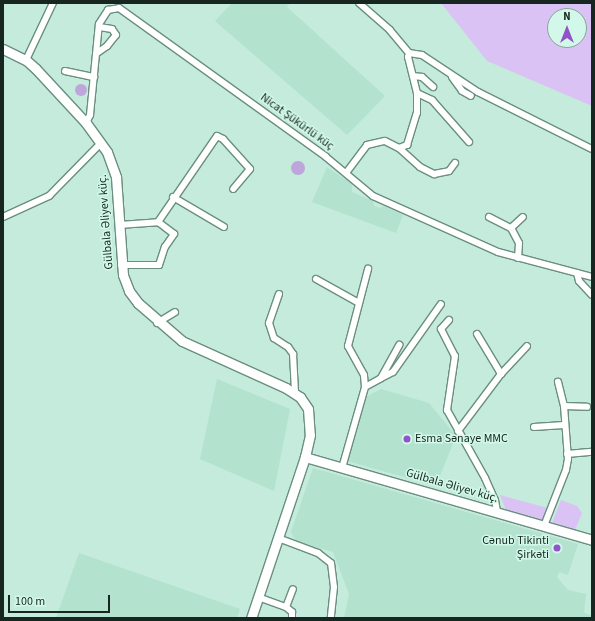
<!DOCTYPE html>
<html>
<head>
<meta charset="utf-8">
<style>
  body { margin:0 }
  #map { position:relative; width:595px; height:621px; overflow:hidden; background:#c4ebdb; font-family:"Source Sans 3",sans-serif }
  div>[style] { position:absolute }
  .built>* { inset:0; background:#b3e2ce }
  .green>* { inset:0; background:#dac3f4 }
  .water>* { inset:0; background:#bea5db }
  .round { border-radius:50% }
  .roads { filter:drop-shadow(1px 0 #6a8e80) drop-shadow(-1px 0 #6a8e80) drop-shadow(0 1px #6a8e80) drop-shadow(0 -1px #6a8e80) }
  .street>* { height:6px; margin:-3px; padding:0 3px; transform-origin:3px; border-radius:3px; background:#fff }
  .secondary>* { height:9px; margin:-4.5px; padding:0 4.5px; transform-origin:4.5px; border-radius:4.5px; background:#fff }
  .dots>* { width:11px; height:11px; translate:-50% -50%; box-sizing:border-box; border:2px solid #d1f8e8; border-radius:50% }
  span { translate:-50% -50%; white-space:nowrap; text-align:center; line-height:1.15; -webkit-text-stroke:3px #d1f8e8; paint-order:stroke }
  .street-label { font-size:12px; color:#172620 }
  .poi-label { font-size:12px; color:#172620 }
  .left { translate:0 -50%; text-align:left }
  .right { translate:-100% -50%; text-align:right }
  .frame { position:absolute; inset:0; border:4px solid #172620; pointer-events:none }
  .north { position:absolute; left:547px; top:8px; width:40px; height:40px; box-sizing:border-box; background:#d1f8e8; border:1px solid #87a498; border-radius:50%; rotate:0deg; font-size:11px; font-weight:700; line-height:16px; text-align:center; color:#172620 }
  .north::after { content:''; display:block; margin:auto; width:14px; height:18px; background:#9253c9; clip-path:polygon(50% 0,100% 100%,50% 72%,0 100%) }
  .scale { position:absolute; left:8px; top:595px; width:102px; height:18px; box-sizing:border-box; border:2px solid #172620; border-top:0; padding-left:5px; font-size:12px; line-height:14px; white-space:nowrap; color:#172620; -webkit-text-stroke:3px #d1f8e8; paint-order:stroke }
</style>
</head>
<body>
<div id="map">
  <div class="built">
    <div style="clip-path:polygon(232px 3px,290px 3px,287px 7px,385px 96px,347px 135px,215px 21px)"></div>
    <div style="clip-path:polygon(327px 167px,352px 184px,352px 192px,373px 201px,374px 206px,380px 208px,384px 206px,403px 215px,396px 233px,312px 202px)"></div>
    <div style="clip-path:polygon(217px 379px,290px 409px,274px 491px,200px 459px)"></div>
    <div style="clip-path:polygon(381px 389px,429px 403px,456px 436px,436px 486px,347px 461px,364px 398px)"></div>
    <div style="clip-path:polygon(313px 468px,578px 544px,568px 575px,559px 572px,557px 577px,568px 590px,586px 594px,584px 613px,592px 615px,592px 618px,344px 618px,349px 594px,333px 552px,296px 541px,291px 532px)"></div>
    <div style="clip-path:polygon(79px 553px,240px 609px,237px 618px,56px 618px)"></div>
  </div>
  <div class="green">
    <div style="clip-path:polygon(evenodd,441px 3px,592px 3px,592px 106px,487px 61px,441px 3px,555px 16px,579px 16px,579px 40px,555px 40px,555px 16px)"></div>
    <div style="clip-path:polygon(500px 495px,548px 508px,544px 521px,506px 510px)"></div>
    <div style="clip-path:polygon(561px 500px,577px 506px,582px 513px,575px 530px,552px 523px)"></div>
  </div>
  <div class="water">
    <div class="round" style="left:75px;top:84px;width:12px;height:12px"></div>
    <div class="round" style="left:291px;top:161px;width:14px;height:14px"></div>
  </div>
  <div class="roads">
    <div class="street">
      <div style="left:97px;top:53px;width:12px;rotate:-35deg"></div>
      <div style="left:107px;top:46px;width:14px;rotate:-51deg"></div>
      <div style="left:116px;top:35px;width:7px;rotate:-124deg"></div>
      <div style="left:112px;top:29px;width:13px;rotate:-171deg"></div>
      <div style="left:409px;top:53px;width:13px;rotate:9deg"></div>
      <div style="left:422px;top:55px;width:67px;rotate:33.5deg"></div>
      <div style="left:478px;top:92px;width:127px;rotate:26.6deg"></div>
      <div style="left:26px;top:60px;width:63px;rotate:-64.7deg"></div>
      <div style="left:65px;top:71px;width:30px;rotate:12deg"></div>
      <div style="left:413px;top:76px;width:9px;rotate:6deg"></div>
      <div style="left:422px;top:77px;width:15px;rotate:42deg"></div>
      <div style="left:452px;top:77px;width:17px;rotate:54deg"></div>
      <div style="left:462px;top:91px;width:10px;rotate:29deg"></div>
      <div style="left:417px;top:93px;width:17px;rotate:25deg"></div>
      <div style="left:432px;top:100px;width:56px;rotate:48.6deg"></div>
      <div style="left:86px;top:123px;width:9px;rotate:-63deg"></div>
      <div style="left:90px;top:115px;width:91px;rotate:-84.4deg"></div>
      <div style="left:99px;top:24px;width:17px;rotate:-57deg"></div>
      <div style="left:108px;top:10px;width:11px;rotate:-10deg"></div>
      <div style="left:119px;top:8px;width:255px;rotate:35.7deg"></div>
      <div style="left:326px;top:157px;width:61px;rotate:39.7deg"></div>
      <div style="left:373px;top:196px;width:137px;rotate:24.1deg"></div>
      <div style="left:498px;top:252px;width:97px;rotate:14.9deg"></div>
      <div style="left:399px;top:148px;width:28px;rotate:42deg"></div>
      <div style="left:420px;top:167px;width:16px;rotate:27deg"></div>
      <div style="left:434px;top:174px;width:15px;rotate:-11deg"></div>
      <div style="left:449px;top:171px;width:10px;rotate:-53deg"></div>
      <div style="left:346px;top:173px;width:35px;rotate:-53deg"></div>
      <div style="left:367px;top:145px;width:18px;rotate:-13deg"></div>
      <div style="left:385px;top:141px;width:16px;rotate:27deg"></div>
      <div style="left:399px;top:148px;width:9px;rotate:-21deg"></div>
      <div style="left:407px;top:145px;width:34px;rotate:-73deg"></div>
      <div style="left:417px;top:113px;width:20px;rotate:-90deg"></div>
      <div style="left:417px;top:93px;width:37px;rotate:-104deg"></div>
      <div style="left:408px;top:57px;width:4px;rotate:-76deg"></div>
      <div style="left:409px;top:53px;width:30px;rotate:-130deg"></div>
      <div style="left:390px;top:30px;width:41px;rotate:-138.9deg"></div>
      <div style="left:173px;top:197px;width:59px;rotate:30.5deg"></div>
      <div style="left:3px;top:217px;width:51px;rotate:-24.5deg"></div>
      <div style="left:49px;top:196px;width:74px;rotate:-45.5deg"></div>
      <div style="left:489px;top:217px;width:25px;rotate:27deg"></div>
      <div style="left:119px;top:225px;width:39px;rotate:-4deg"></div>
      <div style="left:158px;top:222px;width:104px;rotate:-55.5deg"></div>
      <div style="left:217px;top:136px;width:7px;rotate:27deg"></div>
      <div style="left:223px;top:139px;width:40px;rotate:48deg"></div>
      <div style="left:250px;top:169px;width:26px;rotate:130deg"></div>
      <div style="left:518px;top:258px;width:15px;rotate:-86deg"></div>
      <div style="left:519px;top:243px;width:17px;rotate:-118deg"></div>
      <div style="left:511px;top:228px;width:16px;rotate:-43deg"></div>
      <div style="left:121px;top:265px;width:38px"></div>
      <div style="left:159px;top:265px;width:19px;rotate:-72deg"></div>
      <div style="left:165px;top:247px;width:16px;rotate:-55deg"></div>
      <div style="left:174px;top:234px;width:20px;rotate:-143deg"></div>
      <div style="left:577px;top:273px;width:8px;rotate:76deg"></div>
      <div style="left:579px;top:281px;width:19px;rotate:47deg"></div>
      <div style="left:316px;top:279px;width:49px;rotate:29.2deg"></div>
      <div style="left:279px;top:294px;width:31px;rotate:109deg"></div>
      <div style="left:269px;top:323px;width:16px;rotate:72deg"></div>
      <div style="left:274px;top:338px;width:17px;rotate:33deg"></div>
      <div style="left:288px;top:347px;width:9px;rotate:54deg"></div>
      <div style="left:293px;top:354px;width:39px;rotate:87deg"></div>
      <div style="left:449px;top:320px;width:12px;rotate:132deg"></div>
      <div style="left:441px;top:329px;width:30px;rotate:63deg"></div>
      <div style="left:455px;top:356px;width:55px;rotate:98.4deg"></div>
      <div style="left:447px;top:410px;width:78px;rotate:60.8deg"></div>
      <div style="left:485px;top:478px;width:24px;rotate:66deg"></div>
      <div style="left:495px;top:500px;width:11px;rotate:80deg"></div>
      <div style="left:157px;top:323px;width:21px;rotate:-31deg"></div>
      <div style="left:477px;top:334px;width:47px;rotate:59deg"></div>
      <div style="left:381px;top:378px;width:13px;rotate:-27deg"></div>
      <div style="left:393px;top:372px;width:83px;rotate:-54.8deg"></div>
      <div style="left:365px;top:387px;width:18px;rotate:-29deg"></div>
      <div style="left:381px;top:378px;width:38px;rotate:-61deg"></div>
      <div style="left:564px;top:406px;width:23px;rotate:2deg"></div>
      <div style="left:534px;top:427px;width:30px;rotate:-4deg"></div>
      <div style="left:458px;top:431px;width:71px;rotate:-53deg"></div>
      <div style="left:501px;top:374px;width:38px;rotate:-47deg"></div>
      <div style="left:567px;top:454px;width:25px;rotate:-5deg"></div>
      <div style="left:342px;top:468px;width:84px;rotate:-74.1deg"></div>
      <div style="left:365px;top:387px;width:12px;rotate:-95deg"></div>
      <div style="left:364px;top:375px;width:33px;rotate:-119deg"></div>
      <div style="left:348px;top:346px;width:80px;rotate:-75.4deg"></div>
      <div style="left:544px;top:526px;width:60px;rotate:-68.6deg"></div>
      <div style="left:566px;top:470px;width:11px;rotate:-80deg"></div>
      <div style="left:568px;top:459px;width:53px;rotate:-94.3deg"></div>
      <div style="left:564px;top:406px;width:25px;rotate:-104deg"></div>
      <div style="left:278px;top:538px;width:43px;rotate:20.6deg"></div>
      <div style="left:318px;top:553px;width:16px;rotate:38deg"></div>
      <div style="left:331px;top:563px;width:24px;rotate:83deg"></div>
      <div style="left:334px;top:587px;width:31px;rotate:96deg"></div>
      <div style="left:258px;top:597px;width:30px;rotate:20deg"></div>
      <div style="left:286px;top:607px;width:8px;rotate:40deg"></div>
      <div style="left:292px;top:612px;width:6px;rotate:90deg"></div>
      <div style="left:286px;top:607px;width:19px;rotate:-69deg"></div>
    </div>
    <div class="secondary">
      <div style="left:3px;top:49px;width:25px;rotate:26deg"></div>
      <div style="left:26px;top:60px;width:13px;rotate:42deg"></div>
      <div style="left:36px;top:69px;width:74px;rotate:47.2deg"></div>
      <div style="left:86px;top:123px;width:36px;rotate:54deg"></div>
      <div style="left:107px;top:152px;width:27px;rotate:70deg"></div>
      <div style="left:116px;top:177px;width:98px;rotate:85.9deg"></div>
      <div style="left:123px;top:275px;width:17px;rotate:69deg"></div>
      <div style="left:129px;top:291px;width:15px;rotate:53deg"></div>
      <div style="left:138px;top:303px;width:58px;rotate:40.8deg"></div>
      <div style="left:182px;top:341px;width:114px;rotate:24.3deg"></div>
      <div style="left:286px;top:388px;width:17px;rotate:33deg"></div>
      <div style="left:300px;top:397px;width:14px;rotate:56deg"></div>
      <div style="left:308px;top:409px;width:26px;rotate:86deg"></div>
      <div style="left:310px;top:435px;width:23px;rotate:103deg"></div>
      <div style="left:305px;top:457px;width:170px;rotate:108.5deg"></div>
      <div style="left:305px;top:457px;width:299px;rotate:16.1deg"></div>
    </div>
  </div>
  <div class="dots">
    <div style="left:407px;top:439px;background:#9253c9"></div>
    <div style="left:557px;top:548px;background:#9253c9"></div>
  </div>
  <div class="street-label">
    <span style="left:297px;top:122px;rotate:36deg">Nicat Şükürlü küç</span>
    <span style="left:106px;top:222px;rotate:-94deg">Gülbala Əliyev küç.</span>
    <span style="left:452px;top:486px;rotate:16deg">Gülbala Əliyev küç.</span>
  </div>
  <div class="poi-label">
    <span class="left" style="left:415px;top:439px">Esma Sənaye MMC</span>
    <span class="right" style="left:549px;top:548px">Cənub Tikinti<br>Şirkəti</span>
  </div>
  <div class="frame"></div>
  <div class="north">N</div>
  <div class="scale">100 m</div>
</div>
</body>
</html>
